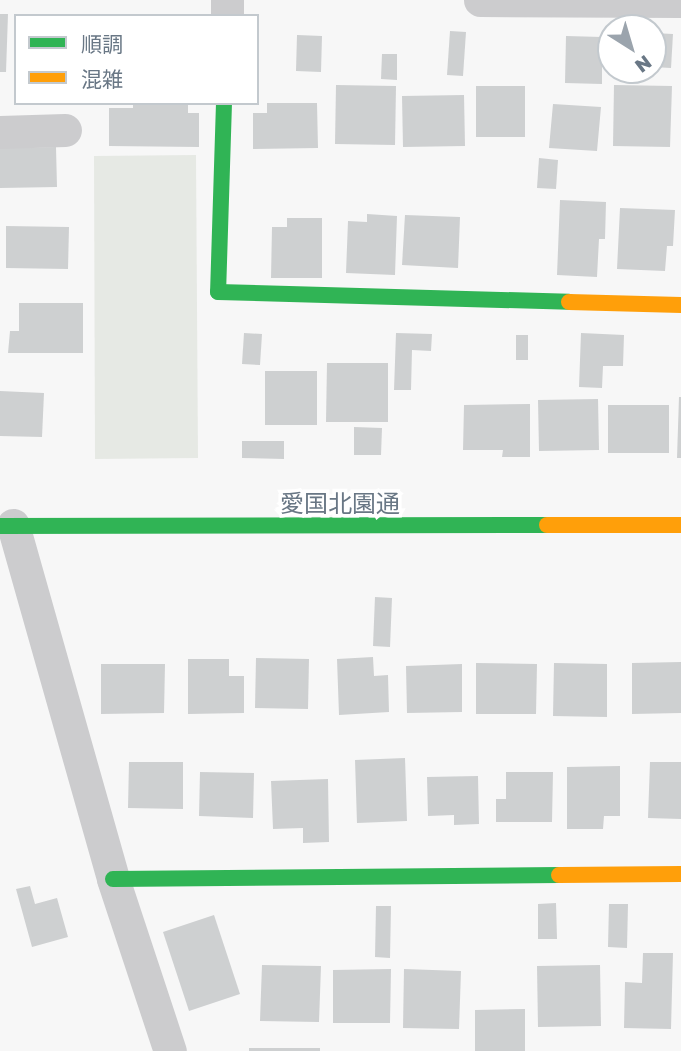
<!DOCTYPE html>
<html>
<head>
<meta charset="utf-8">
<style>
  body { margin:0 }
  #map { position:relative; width:681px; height:1051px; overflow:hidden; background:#f7f7f7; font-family:"Golos Text","Noto Sans JP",sans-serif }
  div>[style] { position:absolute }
  .green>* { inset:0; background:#e6e9e4 }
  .building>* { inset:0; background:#ced0d1 }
  .street>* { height:33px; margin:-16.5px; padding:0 16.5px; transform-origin:16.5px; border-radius:16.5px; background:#ccccce }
  .fast>* { height:16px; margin:-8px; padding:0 8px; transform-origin:8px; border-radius:8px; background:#30b455 }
  .slow>* { height:16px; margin:-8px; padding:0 8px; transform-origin:8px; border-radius:8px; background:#ff9f0a }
  span { translate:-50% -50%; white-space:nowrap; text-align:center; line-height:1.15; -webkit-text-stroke:7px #fff; paint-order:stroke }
  .street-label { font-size:24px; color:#697785 }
  .legend { position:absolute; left:14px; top:14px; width:245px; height:91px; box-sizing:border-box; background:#fff; border:2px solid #c3c9ce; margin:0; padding:9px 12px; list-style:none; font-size:21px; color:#697785 }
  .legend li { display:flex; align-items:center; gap:14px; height:35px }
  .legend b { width:35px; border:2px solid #c3c9ce }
  .north { position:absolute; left:597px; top:14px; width:70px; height:70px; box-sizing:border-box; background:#fff; border:2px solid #c3c9ce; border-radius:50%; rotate:143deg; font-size:19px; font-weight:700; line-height:28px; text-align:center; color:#697785 }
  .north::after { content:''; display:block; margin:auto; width:24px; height:32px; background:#9ba4ad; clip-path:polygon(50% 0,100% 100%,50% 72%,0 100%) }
</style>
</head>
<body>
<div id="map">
  <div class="green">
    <div style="clip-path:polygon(196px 155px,198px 458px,95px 459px,94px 156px)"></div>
  </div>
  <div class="building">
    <div style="clip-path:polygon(0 14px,8px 14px,6px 72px,0 72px)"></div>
    <div style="clip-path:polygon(450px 31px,466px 32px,463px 76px,447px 75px)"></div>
    <div style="clip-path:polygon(653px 33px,673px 34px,671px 68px,653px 67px)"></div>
    <div style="clip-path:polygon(297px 35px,322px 36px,321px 72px,296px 71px)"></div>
    <div style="clip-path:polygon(566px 36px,602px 37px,602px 84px,565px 83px)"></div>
    <div style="clip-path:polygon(382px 54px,397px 54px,397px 80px,381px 79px)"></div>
    <div style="clip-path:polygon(336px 85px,396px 86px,395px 145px,335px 144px)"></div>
    <div style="clip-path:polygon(614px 85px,672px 86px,670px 147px,613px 146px)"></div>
    <div style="clip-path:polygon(476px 86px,525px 86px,525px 137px,476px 137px)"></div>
    <div style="clip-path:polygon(464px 95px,465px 146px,403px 147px,402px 96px)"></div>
    <div style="clip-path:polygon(133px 103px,188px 103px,188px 113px,199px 113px,199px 147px,109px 146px,109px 108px,133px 108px)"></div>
    <div style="clip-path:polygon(267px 103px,317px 103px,318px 148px,253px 149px,253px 113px,267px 113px)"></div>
    <div style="clip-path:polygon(553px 104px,601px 107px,597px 151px,549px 148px)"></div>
    <div style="clip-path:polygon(0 143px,19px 143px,19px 148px,56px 147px,57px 187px,0 188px)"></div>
    <div style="clip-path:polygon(539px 158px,558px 160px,556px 189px,537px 188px)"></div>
    <div style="clip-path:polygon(560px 200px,606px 202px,605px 239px,599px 239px,597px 277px,557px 275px)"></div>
    <div style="clip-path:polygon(620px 208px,675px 210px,673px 246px,667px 246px,665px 271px,617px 269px)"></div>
    <div style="clip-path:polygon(367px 214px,397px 216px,395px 275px,346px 273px,348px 221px,367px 222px)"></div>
    <div style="clip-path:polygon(405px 215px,460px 217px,458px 268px,402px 265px)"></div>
    <div style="clip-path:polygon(287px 218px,322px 218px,322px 278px,271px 278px,272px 227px,287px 227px)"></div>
    <div style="clip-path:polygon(6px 226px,69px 227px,68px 269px,6px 268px)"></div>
    <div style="clip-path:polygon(19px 303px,83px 303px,83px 353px,8px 353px,10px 331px,19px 331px)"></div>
    <div style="clip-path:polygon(244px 333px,262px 334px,260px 365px,242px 364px)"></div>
    <div style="clip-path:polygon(396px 333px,432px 334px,431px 351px,412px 350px,411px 390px,394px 390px)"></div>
    <div style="clip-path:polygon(581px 333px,624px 335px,623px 366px,603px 366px,602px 388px,579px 387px)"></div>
    <div style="clip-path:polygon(516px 335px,528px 335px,528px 360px,516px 360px)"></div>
    <div style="clip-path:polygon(327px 363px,388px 363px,388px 422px,326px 422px)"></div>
    <div style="clip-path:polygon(265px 371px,317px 371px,317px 425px,265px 425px)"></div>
    <div style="clip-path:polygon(0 391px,44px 393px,42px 437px,0 436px)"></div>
    <div style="clip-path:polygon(679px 397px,681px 397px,681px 458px,677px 458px)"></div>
    <div style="clip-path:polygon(598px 399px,599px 450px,539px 451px,538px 400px)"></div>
    <div style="clip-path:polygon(530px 404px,530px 457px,502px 457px,503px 450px,463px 450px,464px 405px)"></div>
    <div style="clip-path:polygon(608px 405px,669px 405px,669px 453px,608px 453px)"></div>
    <div style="clip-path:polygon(354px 427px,382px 428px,381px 455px,354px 455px)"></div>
    <div style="clip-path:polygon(242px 441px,284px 441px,284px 459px,242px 458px)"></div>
    <div style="clip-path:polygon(375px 597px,392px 598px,390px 647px,373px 646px)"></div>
    <div style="clip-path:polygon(373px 657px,374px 676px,388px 675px,389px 712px,339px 715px,337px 659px)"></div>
    <div style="clip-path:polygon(256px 658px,309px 659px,308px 709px,255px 708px)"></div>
    <div style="clip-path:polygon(188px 659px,229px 659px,229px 676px,244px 676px,244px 713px,188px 714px)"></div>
    <div style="clip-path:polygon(681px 662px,681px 713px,632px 714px,632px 663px)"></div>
    <div style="clip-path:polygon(476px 663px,537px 664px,536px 714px,476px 714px)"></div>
    <div style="clip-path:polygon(554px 663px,607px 664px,607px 717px,553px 716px)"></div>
    <div style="clip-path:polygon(101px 664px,165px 664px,164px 713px,101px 714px)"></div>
    <div style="clip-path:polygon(462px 664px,462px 712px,407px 713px,406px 666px)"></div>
    <div style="clip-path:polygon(405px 758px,407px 821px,357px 823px,355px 760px)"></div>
    <div style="clip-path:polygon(129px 762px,183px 762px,183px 809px,128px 808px)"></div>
    <div style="clip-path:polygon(650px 762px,681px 762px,681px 819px,648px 818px)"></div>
    <div style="clip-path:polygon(620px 766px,620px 816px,604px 816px,603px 829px,567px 829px,567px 767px)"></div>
    <div style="clip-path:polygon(200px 772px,254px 773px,253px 818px,199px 816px)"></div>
    <div style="clip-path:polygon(506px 772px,553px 772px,552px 822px,496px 822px,496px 799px,506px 799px)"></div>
    <div style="clip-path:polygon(478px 776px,479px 824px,454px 825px,454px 815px,428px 816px,427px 777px)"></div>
    <div style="clip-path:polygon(328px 779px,329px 842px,303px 843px,303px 828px,273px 829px,271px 781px)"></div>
    <div style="clip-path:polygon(30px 886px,35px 904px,57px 898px,68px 937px,32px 947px,16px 889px)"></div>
    <div style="clip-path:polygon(556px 903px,557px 939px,538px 939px,538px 904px)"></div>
    <div style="clip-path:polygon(609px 904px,628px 904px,627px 948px,608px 947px)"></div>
    <div style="clip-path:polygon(376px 906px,391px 906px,390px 958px,375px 957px)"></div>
    <div style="clip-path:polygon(214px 915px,240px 994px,189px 1011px,163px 932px)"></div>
    <div style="clip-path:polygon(643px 953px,673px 953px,671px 1029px,624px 1028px,625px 982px,642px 983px)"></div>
    <div style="clip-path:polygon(262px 965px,321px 966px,319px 1022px,260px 1021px)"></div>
    <div style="clip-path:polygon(600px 965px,601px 1026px,538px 1027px,537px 966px)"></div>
    <div style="clip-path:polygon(391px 969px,390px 1023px,333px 1023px,333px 970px)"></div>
    <div style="clip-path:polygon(404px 969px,461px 971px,459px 1029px,403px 1028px)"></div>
    <div style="clip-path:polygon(525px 1009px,525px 1051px,475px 1051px,475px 1010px)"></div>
    <div style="clip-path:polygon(249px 1048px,320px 1048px,320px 1051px,249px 1051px)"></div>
  </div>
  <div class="street">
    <div style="left:480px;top:0;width:201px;rotate:0.3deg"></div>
    <div style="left:227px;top:16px;width:16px;rotate:-90deg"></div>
    <div style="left:0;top:132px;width:65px;rotate:-1.8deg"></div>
    <div style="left:13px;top:525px;width:368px;rotate:74.2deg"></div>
    <div style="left:113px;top:879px;width:181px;rotate:71.7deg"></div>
  </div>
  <div class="fast">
    <div style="left:224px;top:103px;width:189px;rotate:91.8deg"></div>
    <div style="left:218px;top:292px;width:351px;rotate:1.6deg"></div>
    <div style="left:0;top:526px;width:547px;rotate:-0.1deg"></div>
    <div style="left:113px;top:879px;width:446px;rotate:-0.5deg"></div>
  </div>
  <div class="slow">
    <div style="left:569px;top:302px;width:112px;rotate:1.5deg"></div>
    <div style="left:547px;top:525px;width:134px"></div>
    <div style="left:559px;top:875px;width:122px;rotate:-0.5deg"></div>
  </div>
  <div class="street-label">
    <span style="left:340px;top:503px">愛国北園通</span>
  </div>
  <ul class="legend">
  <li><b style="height:9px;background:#30b455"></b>順調</li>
  <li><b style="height:9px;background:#ff9f0a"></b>混雑</li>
  </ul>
  <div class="north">N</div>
</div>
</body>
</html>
